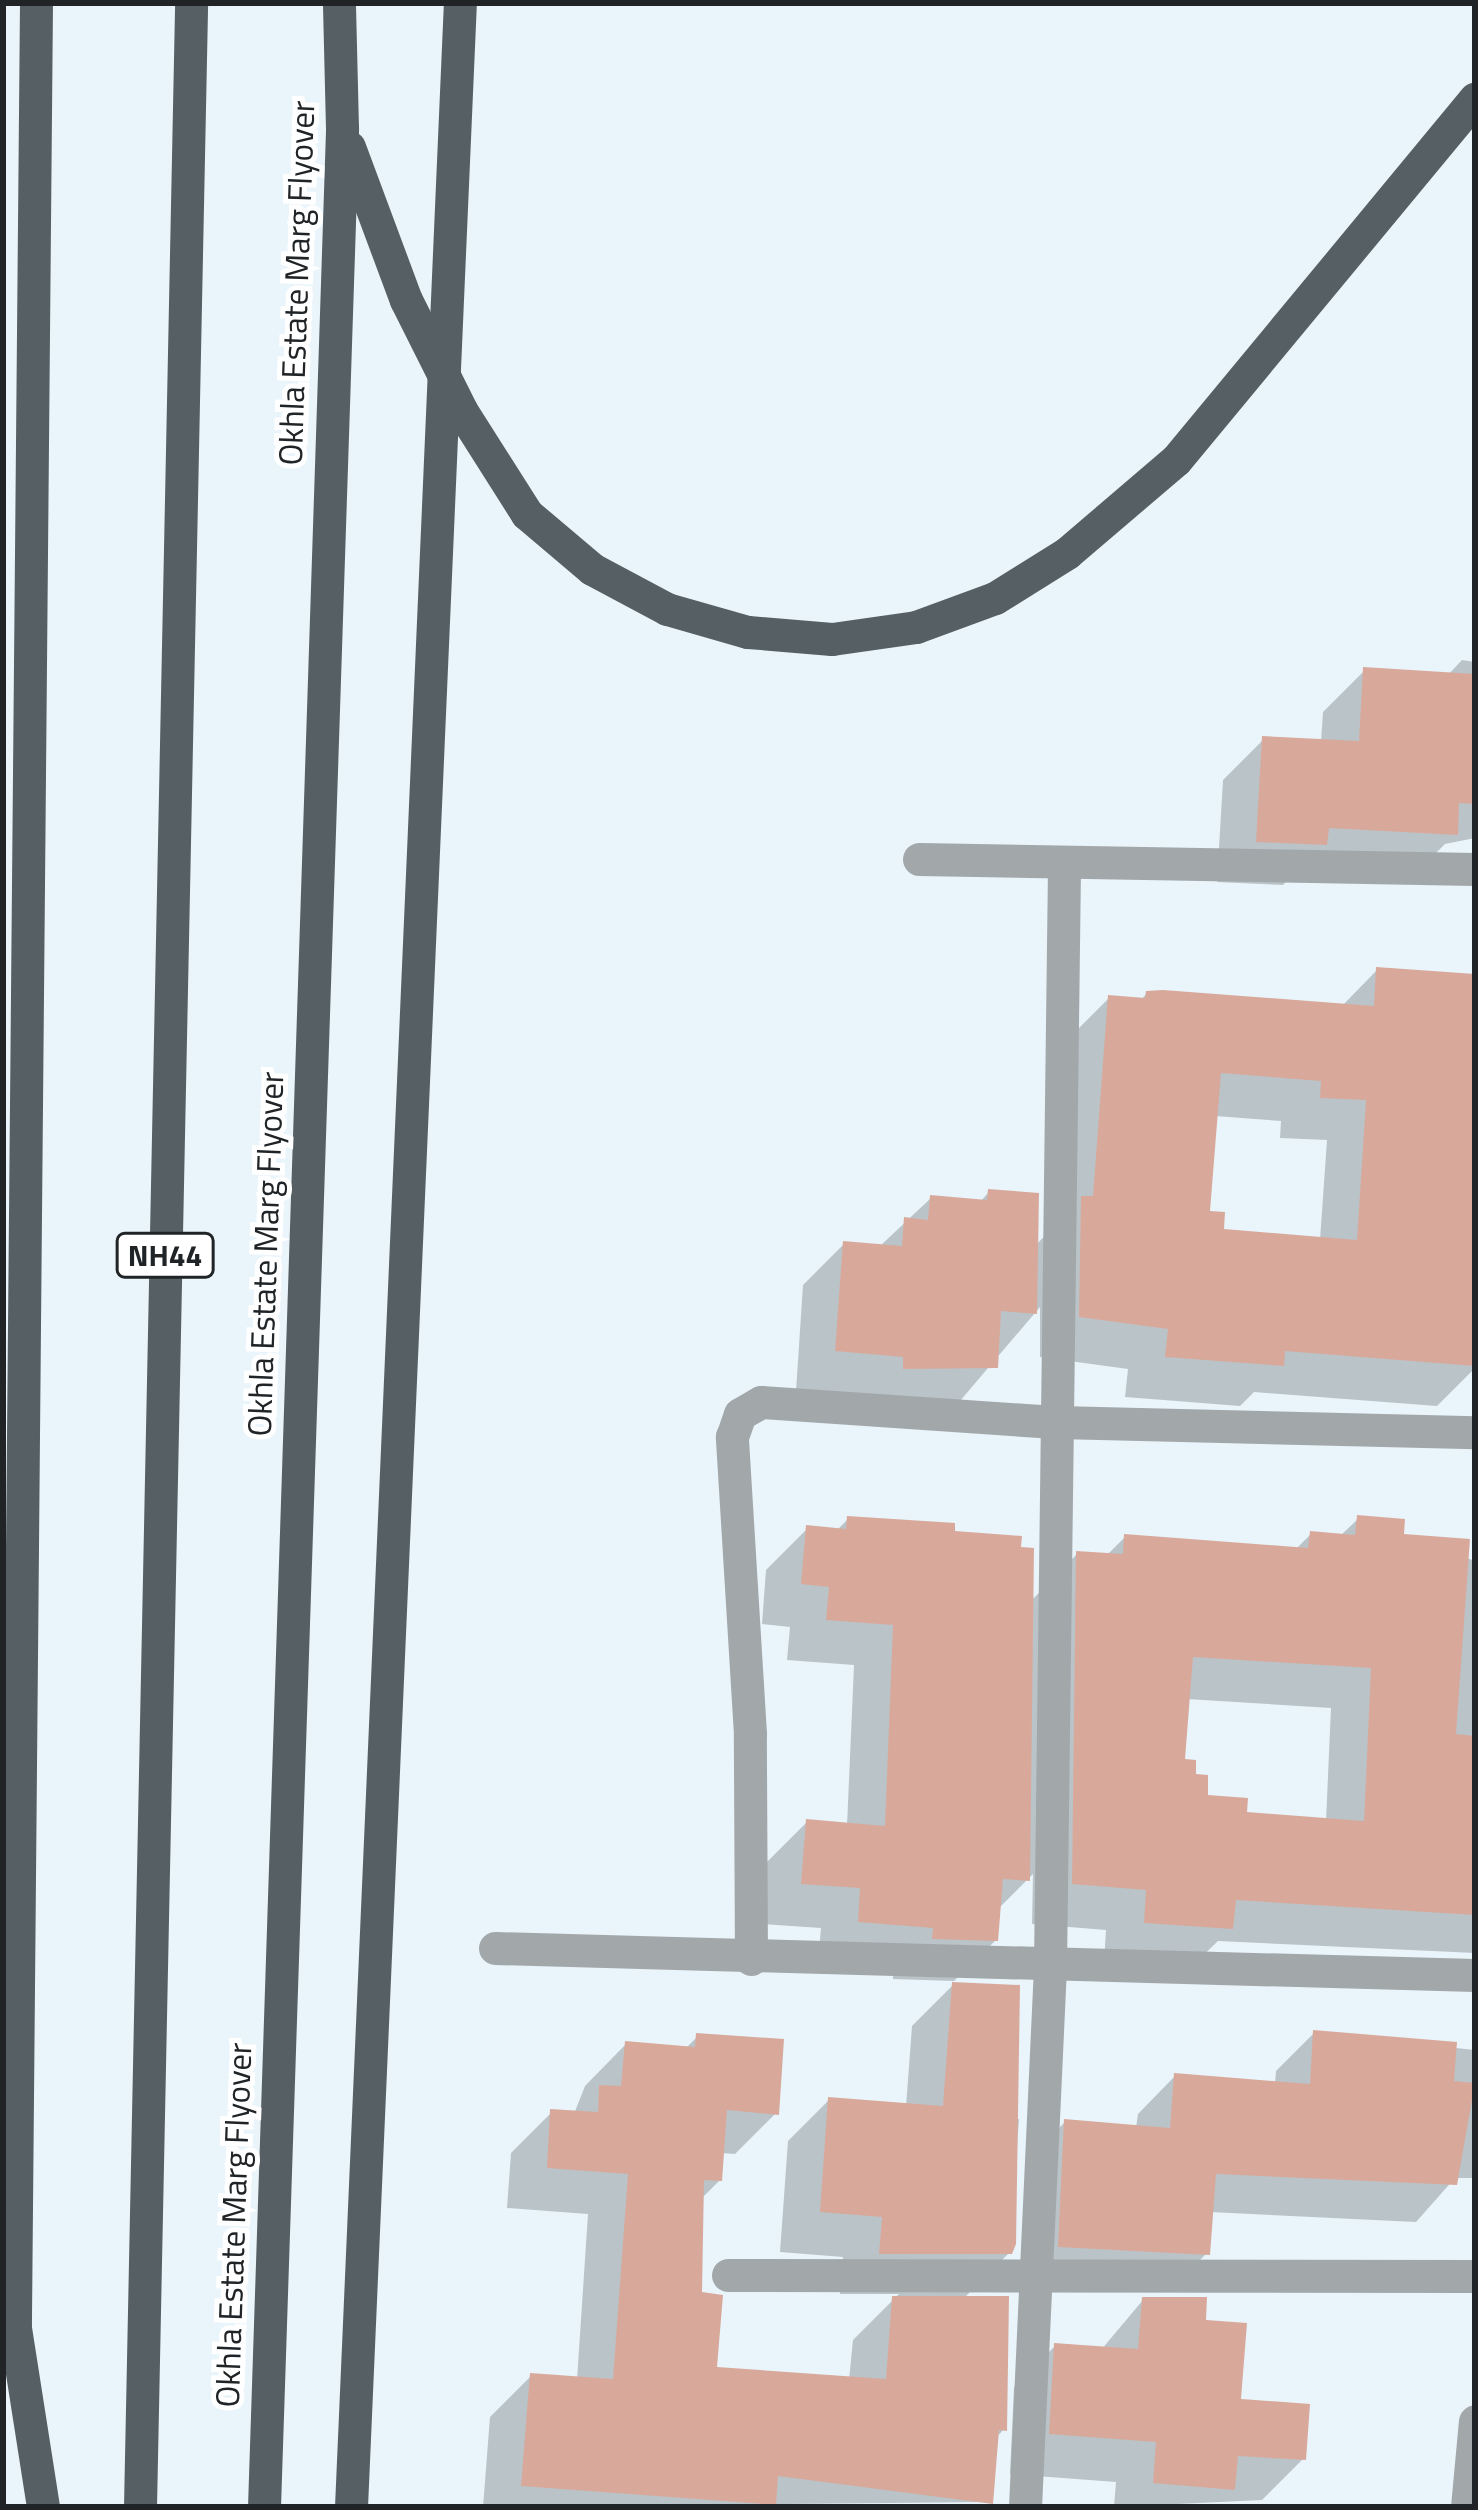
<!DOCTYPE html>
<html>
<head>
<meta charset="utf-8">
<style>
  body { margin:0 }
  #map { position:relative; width:1478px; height:2510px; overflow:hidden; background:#e9f4fb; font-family:"Titillium Web",sans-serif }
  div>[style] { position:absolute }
  .shadow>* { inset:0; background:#0003 }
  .building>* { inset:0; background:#d8a99b }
  .minor>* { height:33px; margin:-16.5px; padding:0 16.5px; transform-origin:16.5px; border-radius:16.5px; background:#a2a7aa }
  .trunk>* { height:33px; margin:-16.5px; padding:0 16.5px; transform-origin:16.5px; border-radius:16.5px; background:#565f64 }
  span { translate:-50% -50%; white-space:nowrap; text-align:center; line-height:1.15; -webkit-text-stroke:10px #fff; paint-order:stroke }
  .shield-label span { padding:3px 9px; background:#fff; border:3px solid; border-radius:9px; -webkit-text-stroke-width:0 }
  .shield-label { font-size:30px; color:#202426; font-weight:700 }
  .street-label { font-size:33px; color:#202426 }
  .frame { position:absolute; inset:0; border:6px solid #202426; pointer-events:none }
</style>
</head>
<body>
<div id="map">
  <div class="shadow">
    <div style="clip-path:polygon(1462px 660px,1475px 662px,1475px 838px,1445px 844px,1414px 875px,1300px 868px,1283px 885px,1217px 882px,1223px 780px,1264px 739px,1321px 742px,1323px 712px,1364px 671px,1447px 676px)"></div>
    <div style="clip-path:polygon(evenodd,1377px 970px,1475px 977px,1475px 1368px,1437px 1406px,1254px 1392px,1240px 1406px,1125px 1397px,1128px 1369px,1040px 1357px,1040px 1307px,954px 1408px,796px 1391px,803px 1285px,844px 1244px,879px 1247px,931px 1198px,979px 1203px,989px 1192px,1035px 1246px,1054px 1226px,1068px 1039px,1109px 998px,1140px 1001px,1147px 993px,1341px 1007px,1377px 970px,1215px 1116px,1281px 1121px,1280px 1138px,1327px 1140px,1320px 1240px,1221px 1232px,1207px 1213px,1215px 1116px)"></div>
    <div style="clip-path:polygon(evenodd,848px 1519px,952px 1534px,1031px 1601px,1077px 1554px,1106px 1556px,1125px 1537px,1295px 1550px,1311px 1534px,1340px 1536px,1358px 1519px,1475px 1561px,1475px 1953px,1218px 1941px,1189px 1969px,1104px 1963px,1106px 1930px,1032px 1924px,1033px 1874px,998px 1909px,996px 1940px,954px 1981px,893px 1979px,893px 1968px,818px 1962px,821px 1928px,761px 1924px,766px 1863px,807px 1822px,847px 1826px,854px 1665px,787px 1660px,790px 1627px,762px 1624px,766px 1570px,807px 1529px,836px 1531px,848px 1519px,1187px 1699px,1331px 1708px,1326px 1821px,1244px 1815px,1204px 1798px,1182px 1762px,1187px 1699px)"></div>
    <div style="clip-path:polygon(953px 1985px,1009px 2118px,1019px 2119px,1009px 2253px,963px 2299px,1004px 2429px,995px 2439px,990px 2502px,483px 2507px,490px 2417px,531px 2376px,577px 2380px,588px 2214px,507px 2208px,511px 2153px,552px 2112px,574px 2114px,585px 2086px,626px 2044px,685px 2049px,697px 2037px,776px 2113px,735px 2154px,721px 2153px,720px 2180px,701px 2199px,699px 2295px,714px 2370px,849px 2380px,853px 2340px,899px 2294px,840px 2294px,843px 2257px,780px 2252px,788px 2141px,829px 2100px,906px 2107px,912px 2026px)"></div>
    <div style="clip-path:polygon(1314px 2033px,1475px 2050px,1475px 2178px,1455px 2178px,1416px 2222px,1210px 2212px,1207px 2253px,1169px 2291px,1022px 2283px,1027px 2160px,1065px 2122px,1136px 2128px,1138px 2114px,1175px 2076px,1275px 2084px,1276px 2071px)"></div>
    <div style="clip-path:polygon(1143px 2300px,1202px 2323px,1238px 2401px,1303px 2459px,1262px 2500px,1114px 2507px,1116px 2482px,1010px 2474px,1014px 2387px,1055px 2346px,1101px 2350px)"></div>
  </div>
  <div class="building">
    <div style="clip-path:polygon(1363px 667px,1475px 674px,1475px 804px,1459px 803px,1458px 835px,1329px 828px,1327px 845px,1256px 842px,1262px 736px,1359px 741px)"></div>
    <div style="clip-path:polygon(evenodd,1376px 967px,1475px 974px,1475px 1366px,1285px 1351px,1284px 1366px,1165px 1357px,1168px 1329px,1079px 1317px,1081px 1196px,1093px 1196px,1108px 995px,1145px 998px,1146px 991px,1163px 990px,1374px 1006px,1376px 967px,1221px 1073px,1321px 1081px,1320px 1098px,1366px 1100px,1357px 1240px,1224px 1229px,1225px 1212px,1210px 1211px,1221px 1073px)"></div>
    <div style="clip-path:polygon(988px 1189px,1039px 1193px,1037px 1314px,1001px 1311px,998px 1368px,903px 1369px,903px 1357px,835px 1351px,843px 1241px,902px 1246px,904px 1217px,928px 1220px,930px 1195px,987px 1200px)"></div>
    <div style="clip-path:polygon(evenodd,1357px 1515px,1405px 1519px,1404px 1534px,1470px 1539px,1456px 1734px,1475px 1736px,1475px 1915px,1236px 1900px,1233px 1929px,1144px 1923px,1146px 1890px,1072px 1884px,1076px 1551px,1123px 1554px,1124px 1534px,1308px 1548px,1310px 1531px,1355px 1535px,1357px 1515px,1193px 1657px,1371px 1668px,1364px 1821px,1247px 1812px,1248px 1798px,1208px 1795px,1208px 1775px,1196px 1774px,1196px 1760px,1185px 1759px,1193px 1657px)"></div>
    <div style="clip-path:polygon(847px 1516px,955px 1523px,955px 1531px,1022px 1536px,1021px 1547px,1034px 1548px,1030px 1881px,1003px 1879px,998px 1941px,932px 1939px,933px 1928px,858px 1922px,860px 1888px,801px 1884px,806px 1819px,885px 1826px,893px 1625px,826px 1620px,829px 1587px,801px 1584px,806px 1525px,846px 1529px)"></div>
    <div style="clip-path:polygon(952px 1982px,1020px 1985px,1016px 2244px,1012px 2254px,879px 2254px,882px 2217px,820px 2212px,828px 2097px,943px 2106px)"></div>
    <div style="clip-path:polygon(1313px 2030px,1457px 2042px,1454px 2081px,1475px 2083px,1457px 2185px,1216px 2174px,1210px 2255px,1058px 2247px,1064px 2119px,1170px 2128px,1174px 2073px,1310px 2084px)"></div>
    <div style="clip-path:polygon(696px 2033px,784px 2039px,779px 2115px,727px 2110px,722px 2181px,704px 2180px,702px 2292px,723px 2295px,717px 2367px,886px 2379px,892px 2296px,1009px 2296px,1007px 2431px,999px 2430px,993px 2504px,778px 2476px,776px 2505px,521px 2486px,530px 2373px,613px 2379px,628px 2174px,547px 2168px,550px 2109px,598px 2112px,599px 2085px,621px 2086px,625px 2041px,695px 2047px)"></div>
    <div style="clip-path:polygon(1142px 2297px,1207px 2297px,1206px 2320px,1247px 2323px,1241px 2399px,1310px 2404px,1306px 2460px,1238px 2456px,1235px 2490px,1153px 2483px,1156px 2442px,1049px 2434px,1054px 2343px,1138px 2349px)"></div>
  </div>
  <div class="minor">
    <div style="left:919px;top:859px;width:556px;rotate:1.03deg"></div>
    <div style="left:495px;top:1948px;width:980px;rotate:1.58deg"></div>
    <div style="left:751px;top:1959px;width:225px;rotate:-90.3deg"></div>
    <div style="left:750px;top:1734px;width:298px;rotate:-93.5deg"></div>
    <div style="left:732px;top:1437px;width:24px;rotate:-71deg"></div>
    <div style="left:740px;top:1414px;width:24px;rotate:-30deg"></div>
    <div style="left:761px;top:1402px;width:298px;rotate:3.9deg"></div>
    <div style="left:1058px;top:1422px;width:417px;rotate:1.4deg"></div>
    <div style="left:728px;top:2275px;width:747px;rotate:0.08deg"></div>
    <div style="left:1025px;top:2507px;width:542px;rotate:-87.35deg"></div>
    <div style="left:1050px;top:1966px;width:1104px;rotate:-89.27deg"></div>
    <div style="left:1467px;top:2507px;width:86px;rotate:-84.7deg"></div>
  </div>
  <div class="trunk">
    <div style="left:36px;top:3px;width:2325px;rotate:90.52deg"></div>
    <div style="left:15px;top:2328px;width:181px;rotate:81.1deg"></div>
    <div style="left:349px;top:147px;width:163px;rotate:69.6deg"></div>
    <div style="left:406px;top:300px;width:123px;rotate:63.4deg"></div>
    <div style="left:461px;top:410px;width:123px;rotate:57.6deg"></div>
    <div style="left:527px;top:514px;width:85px;rotate:40.2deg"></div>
    <div style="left:592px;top:569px;width:85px;rotate:28.1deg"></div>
    <div style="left:667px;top:609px;width:84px;rotate:15.9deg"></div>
    <div style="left:748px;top:632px;width:84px;rotate:4.8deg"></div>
    <div style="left:832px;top:639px;width:85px;rotate:-8.1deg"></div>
    <div style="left:916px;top:627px;width:84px;rotate:-20.2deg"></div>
    <div style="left:995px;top:598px;width:85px;rotate:-32deg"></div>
    <div style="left:1067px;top:553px;width:143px;rotate:-40.5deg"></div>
    <div style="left:1176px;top:460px;width:469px;rotate:-50.4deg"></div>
    <div style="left:140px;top:2507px;width:2505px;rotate:-88.83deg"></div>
    <div style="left:264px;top:2507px;width:2380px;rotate:-88.12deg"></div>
    <div style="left:342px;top:128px;width:125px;rotate:-91.4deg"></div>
    <div style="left:351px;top:2507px;width:2506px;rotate:-87.51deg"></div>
  </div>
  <div class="shield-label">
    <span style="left:165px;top:1255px">NH44</span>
  </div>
  <div class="street-label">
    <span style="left:297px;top:283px;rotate:-88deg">Okhla Estate Marg Flyover</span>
    <span style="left:266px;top:1254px;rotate:-88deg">Okhla Estate Marg Flyover</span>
    <span style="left:234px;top:2225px;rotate:-88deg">Okhla Estate Marg Flyover</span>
  </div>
  <div class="frame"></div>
</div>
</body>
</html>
